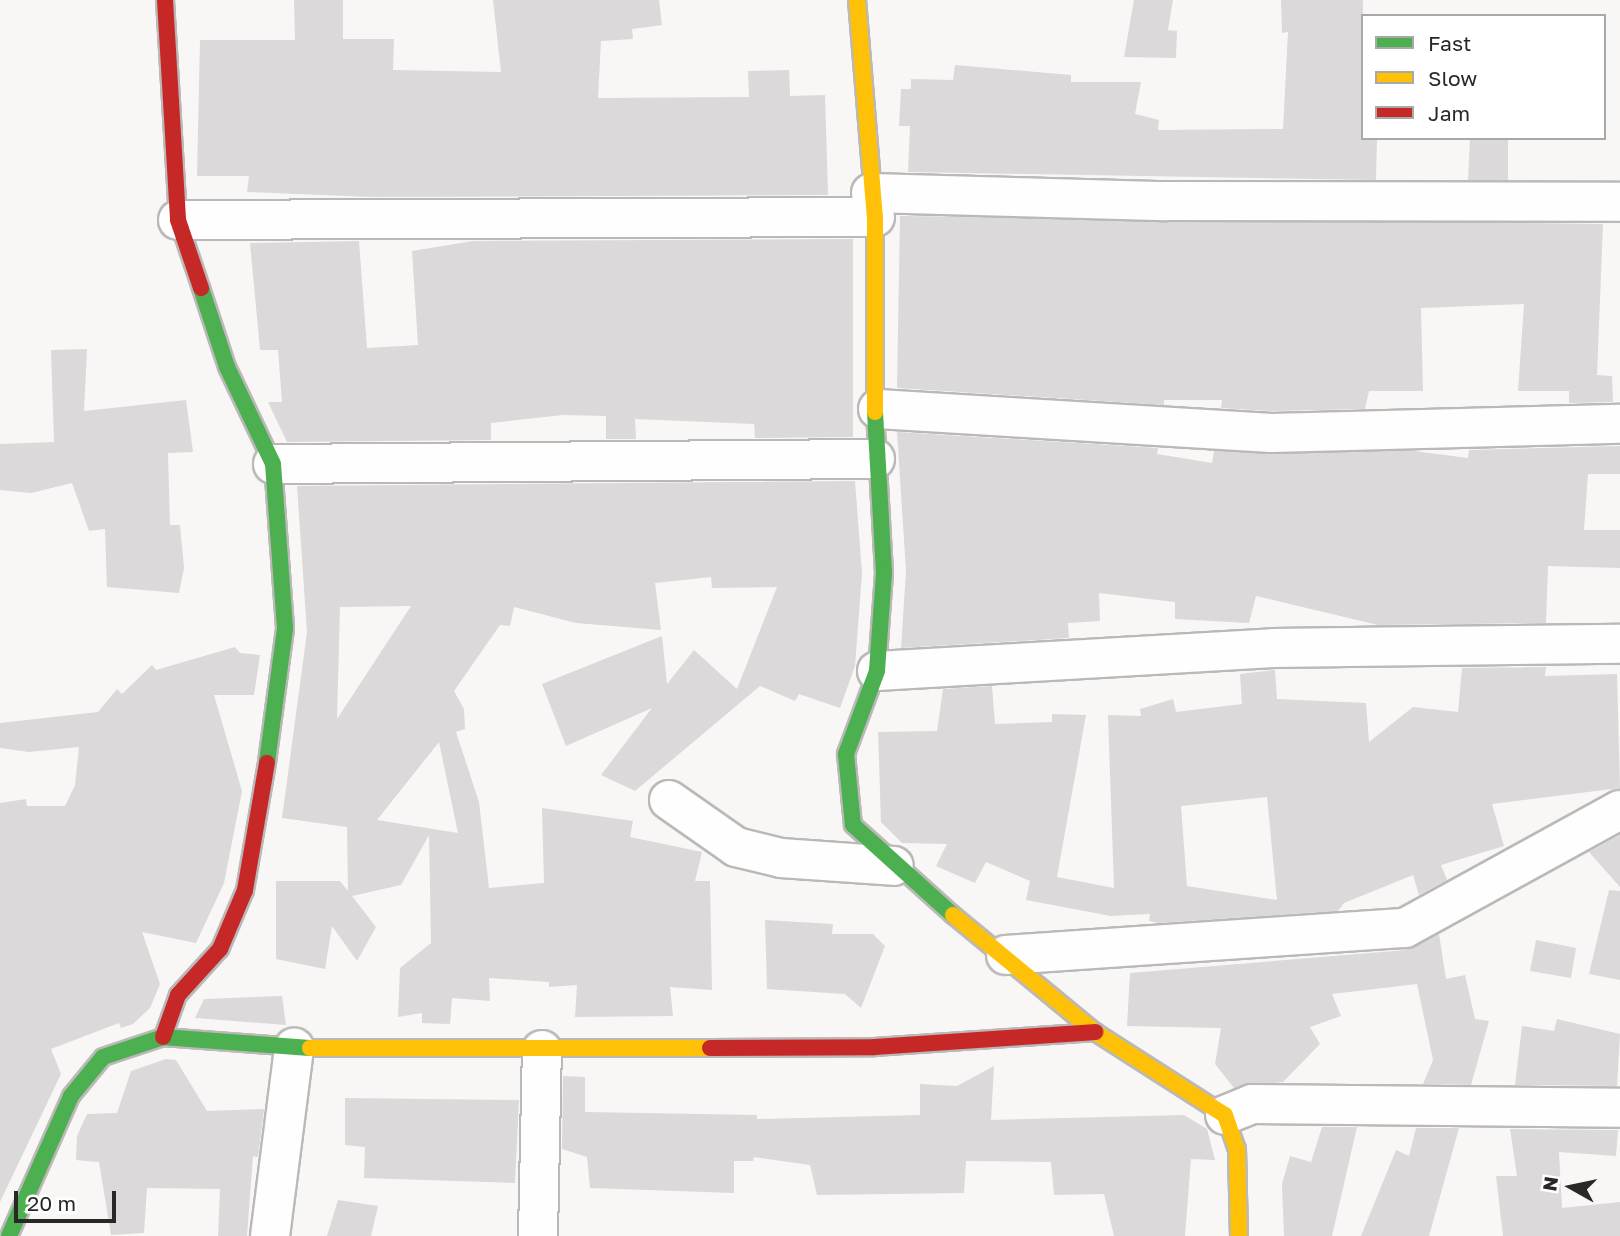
<!DOCTYPE html>
<html>
<head>
<meta charset="utf-8">
<style>
  body { margin:0 }
  #map { position:relative; width:1620px; height:1236px; overflow:hidden; background:#f9f7f5; font-family:"Golos Text",sans-serif }
  div>[style] { position:absolute }
  .building>* { inset:0; background:#dbd9d9 }
  .roads { filter:drop-shadow(2px 0 #bbb9b8) drop-shadow(-2px 0 #bbb9b8) drop-shadow(0 2px #bbb9b8) drop-shadow(0 -2px #bbb9b8) }
  .street>* { height:38px; margin:-19px; padding:0 19px; transform-origin:19px; border-radius:19px; background:#fefefe }
  .fast>* { height:16px; margin:-8px; padding:0 8px; transform-origin:8px; border-radius:8px; background:#4caf50 }
  .slow>* { height:16px; margin:-8px; padding:0 8px; transform-origin:8px; border-radius:8px; background:#ffc107 }
  .jam>* { height:16px; margin:-8px; padding:0 8px; transform-origin:8px; border-radius:8px; background:#c62828 }
  span { translate:-50% -50%; white-space:nowrap; text-align:center; line-height:1.15; -webkit-text-stroke:5px #fff; paint-order:stroke }
  .legend { position:absolute; left:1361px; top:14px; width:245px; height:126px; box-sizing:border-box; background:#fff; border:2px solid #aaa9a9; margin:0; padding:9px 12px; list-style:none; font-size:21px; color:#2a2827 }
  .legend li { display:flex; align-items:center; gap:14px; height:35px }
  .legend b { width:35px; border:2px solid #aaa9a9 }
  .north { position:absolute; left:1536px; top:1152px; width:70px; height:70px; -webkit-text-stroke:5px #fff; paint-order:stroke; rotate:279deg; font-size:19px; font-weight:700; line-height:28px; text-align:center; color:#2a2827 }
  .north::after { content:''; display:block; margin:auto; width:24px; height:32px; background:#2a2827; clip-path:polygon(50% 0,100% 100%,50% 72%,0 100%) }
  .scale { position:absolute; left:14px; top:1191px; width:102px; height:32px; box-sizing:border-box; border:4px solid #2a2827; border-top:0; padding-left:9px; font-size:21px; line-height:24px; white-space:nowrap; color:#2a2827; -webkit-text-stroke:5px #fff; paint-order:stroke }
</style>
</head>
<body>
<div id="map">
  <div class="building">
    <div style="clip-path:polygon(294px 0,343px 0,343px 39px,394px 39px,393px 70px,501px 72px,493px 0,659px 0,662px 25px,632px 29px,633px 39px,601px 41px,598px 98px,749px 97px,748px 71px,789px 70px,790px 96px,825px 95px,828px 195px,373px 197px,247px 192px,249px 176px,197px 176px,200px 40px,295px 40px)"></div>
    <div style="clip-path:polygon(1134px 0,1173px 0,1168px 30px,1177px 31px,1176px 58px,1124px 57px)"></div>
    <div style="clip-path:polygon(1281px 0,1363px 0,1363px 138px,1377px 138px,1376px 180px,908px 172px,910px 126px,899px 126px,901px 89px,911px 89px,911px 79px,953px 80px,955px 65px,1071px 75px,1071px 82px,1141px 82px,1135px 114px,1159px 120px,1158px 130px,1283px 129px,1288px 32px,1282px 33px)"></div>
    <div style="clip-path:polygon(1470px 138px,1508px 138px,1508px 180px,1468px 180px)"></div>
    <div style="clip-path:polygon(900px 216px,1603px 224px,1597px 375px,1612px 376px,1613px 402px,1569px 403px,1569px 391px,1518px 391px,1524px 304px,1421px 308px,1423px 391px,1369px 391px,1365px 409px,1271px 411px,1221px 408px,1222px 400px,1164px 400px,1164px 405px,897px 388px)"></div>
    <div style="clip-path:polygon(853px 239px,853px 437px,755px 438px,754px 424px,635px 419px,636px 439px,606px 439px,606px 416px,563px 415px,491px 423px,491px 440px,287px 442px,268px 402px,282px 402px,278px 350px,260px 350px,250px 243px,359px 241px,367px 348px,418px 345px,412px 251px,473px 241px)"></div>
    <div style="clip-path:polygon(87px 349px,84px 411px,186px 400px,193px 452px,168px 453px,170px 525px,180px 525px,184px 568px,179px 593px,107px 587px,105px 529px,89px 531px,72px 483px,31px 493px,0 490px,0 444px,54px 442px,51px 350px)"></div>
    <div style="clip-path:polygon(897px 432px,1158px 448px,1157px 454px,1212px 463px,1214px 451px,1414px 451px,1468px 458px,1469px 450px,1620px 446px,1620px 474px,1588px 474px,1584px 530px,1620px 530px,1620px 568px,1548px 566px,1546px 623px,1378px 625px,1256px 596px,1249px 623px,1175px 619px,1175px 602px,1099px 593px,1100px 621px,1068px 623px,1069px 638px,901px 648px,906px 571px)"></div>
    <div style="clip-path:polygon(evenodd,855px 481px,862px 573px,855px 666px,840px 708px,799px 694px,795px 701px,760px 686px,635px 791px,601px 775px,652px 708px,566px 746px,542px 684px,662px 636px,667px 684px,694px 650px,737px 689px,777px 587px,712px 588px,711px 577px,655px 583px,661px 630px,576px 623px,514px 607px,510px 626px,500px 625px,454px 691px,464px 709px,465px 729px,456px 732px,479px 802px,489px 888px,544px 883px,542px 808px,633px 821px,630px 837px,702px 852px,695px 881px,710px 881px,712px 990px,670px 987px,673px 1016px,575px 1017px,577px 985px,549px 987px,549px 982px,489px 978px,490px 1001px,452px 998px,450px 1024px,422px 1023px,422px 1013px,398px 1017px,400px 968px,431px 943px,429px 835px,401px 885px,352px 896px,376px 927px,357px 961px,332px 926px,325px 969px,276px 959px,276px 881px,340px 881px,348px 891px,347px 827px,282px 818px,307px 632px,297px 486px,855px 481px,411px 606px,337px 719px,340px 607px,411px 606px,855px 481px,439px 742px,458px 833px,377px 820px,439px 742px)"></div>
    <div style="clip-path:polygon(235px 647px,240px 653px,260px 655px,254px 695px,214px 695px,242px 791px,224px 883px,196px 943px,142px 932px,160px 984px,150px 1008px,133px 1024px,121px 1028px,119px 1023px,51px 1049px,61px 1074px,0 1202px,0 803px,26px 799px,27px 806px,65px 806px,75px 785px,79px 747px,29px 752px,0 748px,0 723px,98px 712px,117px 689px,122px 694px,152px 665px,156px 670px)"></div>
    <div style="clip-path:polygon(evenodd,1546px 667px,1545px 676px,1617px 674px,1620px 788px,1492px 804px,1504px 846px,1441px 865px,1447px 880px,1419px 895px,1413px 875px,1344px 903px,1338px 911px,1159px 923px,1149px 921px,1150px 914px,1111px 916px,1026px 900px,1030px 881px,986px 862px,975px 883px,936px 866px,947px 844px,902px 843px,881px 822px,878px 732px,937px 731px,943px 689px,992px 686px,995px 724px,1052px 722px,1052px 714px,1086px 715px,1057px 877px,1114px 888px,1108px 715px,1141px 716px,1140px 709px,1173px 699px,1176px 712px,1242px 704px,1240px 674px,1275px 670px,1277px 699px,1366px 703px,1369px 742px,1413px 707px,1458px 712px,1462px 668px,1546px 667px,1267px 797px,1277px 900px,1187px 886px,1181px 806px,1267px 797px)"></div>
    <div style="clip-path:polygon(1620px 835px,1620px 887px,1589px 852px)"></div>
    <div style="clip-path:polygon(1609px 890px,1620px 891px,1620px 980px,1589px 974px)"></div>
    <div style="clip-path:polygon(765px 920px,833px 924px,832px 934px,873px 934px,885px 946px,861px 1008px,845px 994px,767px 989px)"></div>
    <div style="clip-path:polygon(1439px 934px,1446px 979px,1465px 975px,1475px 1019px,1489px 1021px,1471px 1085px,1423px 1084px,1433px 1060px,1417px 984px,1332px 994px,1341px 1016px,1310px 1027px,1320px 1044px,1283px 1082px,1234px 1088px,1215px 1064px,1221px 1028px,1127px 1026px,1130px 973px,1406px 950px)"></div>
    <div style="clip-path:polygon(1536px 940px,1576px 948px,1571px 978px,1530px 971px)"></div>
    <div style="clip-path:polygon(282px 996px,286px 1025px,195px 1018px,204px 999px)"></div>
    <div style="clip-path:polygon(1557px 1019px,1620px 1034px,1617px 1086px,1515px 1085px,1522px 1026px,1554px 1031px)"></div>
    <div style="clip-path:polygon(166px 1059px,176px 1060px,207px 1111px,264px 1109px,258px 1157px,253px 1156px,247px 1236px,218px 1236px,220px 1189px,147px 1188px,144px 1233px,111px 1235px,99px 1162px,76px 1160px,77px 1136px,87px 1114px,117px 1113px,131px 1071px)"></div>
    <div style="clip-path:polygon(994px 1066px,991px 1120px,1184px 1115px,1207px 1129px,1215px 1160px,1191px 1159px,1185px 1236px,1114px 1236px,1104px 1194px,1054px 1195px,1051px 1162px,966px 1161px,964px 1193px,817px 1195px,810px 1165px,754px 1157px,753px 1161px,734px 1161px,734px 1193px,590px 1188px,587px 1157px,562px 1149px,563px 1076px,585px 1077px,585px 1112px,757px 1115px,757px 1119px,920px 1115px,920px 1084px,957px 1086px)"></div>
    <div style="clip-path:polygon(345px 1098px,519px 1100px,515px 1183px,364px 1178px,365px 1147px,345px 1145px)"></div>
    <div style="clip-path:polygon(1322px 1127px,1357px 1127px,1332px 1236px,1284px 1236px,1282px 1184px,1290px 1156px,1311px 1162px)"></div>
    <div style="clip-path:polygon(1416px 1128px,1459px 1128px,1429px 1236px,1361px 1236px,1396px 1150px,1409px 1156px)"></div>
    <div style="clip-path:polygon(1510px 1129px,1618px 1130px,1616px 1156px,1559px 1152px,1562px 1208px,1620px 1202px,1620px 1236px,1503px 1236px,1496px 1176px,1517px 1176px)"></div>
    <div style="clip-path:polygon(338px 1200px,378px 1206px,371px 1236px,327px 1236px)"></div>
  </div>
  <div class="roads">
    <div class="street">
      <div style="left:871px;top:193px;width:295px;rotate:1.6deg"></div>
      <div style="left:1166px;top:201px;width:454px;rotate:0.1deg"></div>
      <div style="left:178px;top:220px;width:697px;rotate:-0.25deg"></div>
      <div style="left:878px;top:409px;width:394px;rotate:3.5deg"></div>
      <div style="left:1271px;top:433px;width:349px;rotate:-1.5deg"></div>
      <div style="left:273px;top:464px;width:602px;rotate:-0.48deg"></div>
      <div style="left:877px;top:671px;width:397px;rotate:-3.3deg"></div>
      <div style="left:1273px;top:648px;width:347px;rotate:-0.7deg"></div>
      <div style="left:669px;top:800px;width:82px;rotate:35deg"></div>
      <div style="left:736px;top:847px;width:46px;rotate:13.7deg"></div>
      <div style="left:781px;top:858px;width:113px;rotate:4deg"></div>
      <div style="left:1006px;top:955px;width:400px;rotate:-3.9deg"></div>
      <div style="left:1405px;top:928px;width:245px;rotate:-28.8deg"></div>
      <div style="left:1225px;top:1115px;width:29px;rotate:-22deg"></div>
      <div style="left:1252px;top:1104px;width:368px;rotate:0.6deg"></div>
      <div style="left:270px;top:1236px;width:190px;rotate:-82.7deg"></div>
      <div style="left:538px;top:1236px;width:186px;rotate:-88.8deg"></div>
    </div>
    <div class="fast">
      <div style="left:201px;top:288px;width:83px;rotate:71.8deg"></div>
      <div style="left:227px;top:367px;width:107px;rotate:64.6deg"></div>
      <div style="left:273px;top:464px;width:165px;rotate:85.8deg"></div>
      <div style="left:285px;top:629px;width:135px;rotate:97.7deg"></div>
      <div style="left:875px;top:412px;width:161px;rotate:86.8deg"></div>
      <div style="left:884px;top:573px;width:98px;rotate:94.1deg"></div>
      <div style="left:877px;top:671px;width:89px;rotate:110.5deg"></div>
      <div style="left:846px;top:754px;width:71px;rotate:84.4deg"></div>
      <div style="left:853px;top:825px;width:135px;rotate:42deg"></div>
      <div style="left:9px;top:1236px;width:153px;rotate:-66.1deg"></div>
      <div style="left:71px;top:1096px;width:50px;rotate:-50.6deg"></div>
      <div style="left:103px;top:1057px;width:63px;rotate:-18.4deg"></div>
      <div style="left:163px;top:1037px;width:147px;rotate:4.3deg"></div>
    </div>
    <div class="slow">
      <div style="left:857px;top:0;width:218px;rotate:85.3deg"></div>
      <div style="left:875px;top:217px;width:195px;rotate:90deg"></div>
      <div style="left:953px;top:915px;width:184px;rotate:39.5deg"></div>
      <div style="left:1095px;top:1032px;width:154px;rotate:32.6deg"></div>
      <div style="left:1225px;top:1115px;width:36px;rotate:71deg"></div>
      <div style="left:1237px;top:1149px;width:87px;rotate:88.7deg"></div>
      <div style="left:310px;top:1048px;width:400px"></div>
    </div>
    <div class="jam">
      <div style="left:165px;top:0;width:220px;rotate:86.6deg"></div>
      <div style="left:178px;top:220px;width:72px;rotate:71.3deg"></div>
      <div style="left:163px;top:1037px;width:45px;rotate:-70.3deg"></div>
      <div style="left:178px;top:995px;width:62px;rotate:-47.6deg"></div>
      <div style="left:220px;top:949px;width:64px;rotate:-67deg"></div>
      <div style="left:245px;top:890px;width:129px;rotate:-80.2deg"></div>
      <div style="left:710px;top:1048px;width:165px;rotate:-0.3deg"></div>
      <div style="left:875px;top:1047px;width:221px;rotate:-3.9deg"></div>
    </div>
  </div>
  <ul class="legend">
  <li><b style="height:9px;background:#4caf50"></b>Fast</li>
  <li><b style="height:9px;background:#ffc107"></b>Slow</li>
  <li><b style="height:9px;background:#c62828"></b>Jam</li>
  </ul>
  <div class="north">N</div>
  <div class="scale">20 m</div>
</div>
</body>
</html>
